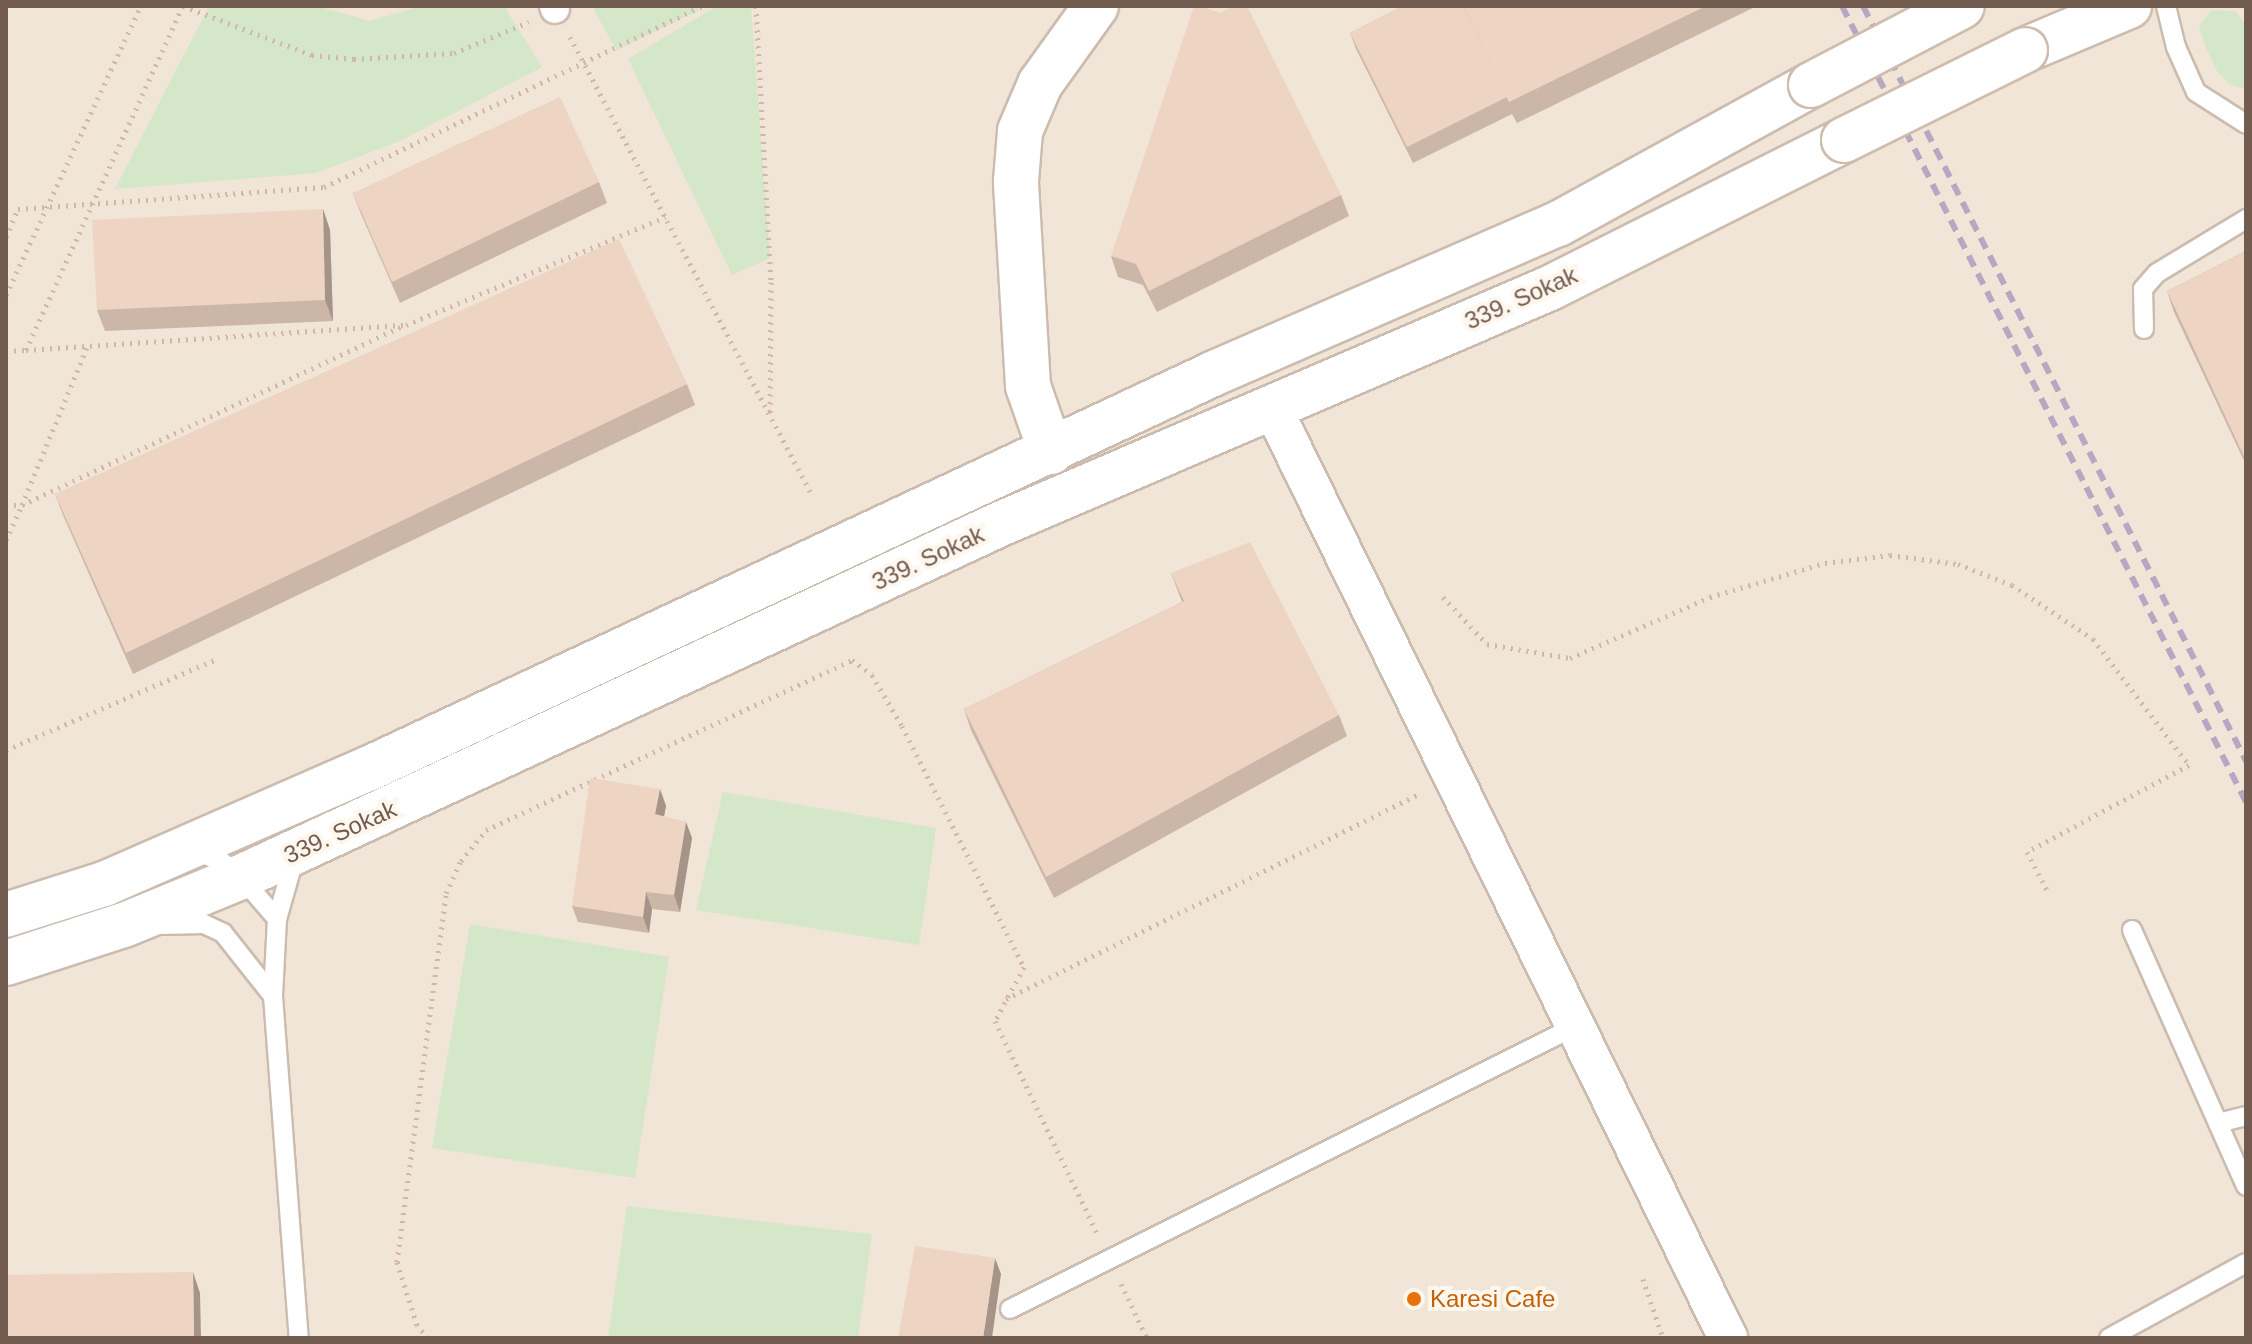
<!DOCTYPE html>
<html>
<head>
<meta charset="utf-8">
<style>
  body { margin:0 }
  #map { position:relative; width:2252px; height:1344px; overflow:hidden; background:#faf3e8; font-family:Arial,sans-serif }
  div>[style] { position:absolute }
  .residential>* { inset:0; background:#f1e5d7 }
  .green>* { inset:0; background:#d4e7c8 }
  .path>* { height:5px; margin-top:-2.5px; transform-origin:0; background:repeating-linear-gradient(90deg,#d2b7a6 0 2px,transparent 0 8px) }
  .roads { filter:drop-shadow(2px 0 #cbbcaf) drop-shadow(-2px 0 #cbbcaf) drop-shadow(0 2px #cbbcaf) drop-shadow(0 -2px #cbbcaf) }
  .service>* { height:18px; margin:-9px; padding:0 9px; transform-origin:9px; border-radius:9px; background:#fff }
  .pedestrian>* { height:28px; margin:-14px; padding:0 14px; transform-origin:14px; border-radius:14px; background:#fff }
  .minor>* { height:38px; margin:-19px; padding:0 19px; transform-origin:19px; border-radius:19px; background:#fff }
  .tertiary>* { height:44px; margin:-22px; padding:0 22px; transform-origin:22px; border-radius:22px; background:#fff }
  .secondary>* { height:44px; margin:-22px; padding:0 22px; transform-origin:22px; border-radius:22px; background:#fff }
  .rail>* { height:6px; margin-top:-3px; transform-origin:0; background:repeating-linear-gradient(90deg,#b6a7c3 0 12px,transparent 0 20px) }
  .bridges { filter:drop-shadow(2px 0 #cebcad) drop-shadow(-2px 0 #cebcad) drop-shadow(0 2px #cebcad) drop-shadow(0 -2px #cebcad) }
  .secondary-bridge>* { height:44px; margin:-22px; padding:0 22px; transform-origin:22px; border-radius:22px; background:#fff }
  .wall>* { inset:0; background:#ccb6a8 }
  .shaded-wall>* { inset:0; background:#a69488 }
  .building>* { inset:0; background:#edd4c3 }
  .dots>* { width:22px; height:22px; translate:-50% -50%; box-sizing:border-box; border:4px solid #fdf7ee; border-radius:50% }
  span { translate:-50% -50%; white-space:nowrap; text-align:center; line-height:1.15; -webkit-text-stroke:8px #fdf7ee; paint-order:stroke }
  .street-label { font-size:24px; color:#725b4f }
  .food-label { font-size:24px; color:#c56008 }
  .left { translate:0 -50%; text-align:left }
  .frame { position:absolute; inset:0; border:8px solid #725b4f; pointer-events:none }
</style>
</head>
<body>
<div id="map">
  <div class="residential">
    <div style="clip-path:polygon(6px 6px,2246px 6px,2246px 1338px,6px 1338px)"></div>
  </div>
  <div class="green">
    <div style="clip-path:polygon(209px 6px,316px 6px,370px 21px,422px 6px,504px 6px,542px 67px,400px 141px,316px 173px,115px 189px)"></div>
    <div style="clip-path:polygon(592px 6px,698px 6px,698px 11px,616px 50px)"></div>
    <div style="clip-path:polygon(717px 6px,751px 6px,770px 258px,732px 275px,628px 59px)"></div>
    <div style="clip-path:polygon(2211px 10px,2235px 11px,2246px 24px,2246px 89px,2229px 84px,2217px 71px,2206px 48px,2199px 26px)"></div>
    <div style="clip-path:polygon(723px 792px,936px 828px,919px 945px,696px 910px)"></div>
    <div style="clip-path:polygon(470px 924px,669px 957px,635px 1178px,432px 1148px)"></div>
    <div style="clip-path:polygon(627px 1206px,872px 1234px,858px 1338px,608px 1338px)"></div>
  </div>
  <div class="path">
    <div style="left:183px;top:6px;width:138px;rotate:20.8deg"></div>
    <div style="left:312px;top:55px;width:42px;rotate:5.4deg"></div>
    <div style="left:354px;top:59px;width:100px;rotate:-3.4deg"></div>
    <div style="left:454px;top:53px;width:81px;rotate:-22.5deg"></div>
    <div style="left:756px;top:6px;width:276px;rotate:86.9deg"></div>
    <div style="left:771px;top:282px;width:131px;rotate:90.4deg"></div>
    <div style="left:570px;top:37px;width:518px;rotate:62.15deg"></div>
    <div style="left:6px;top:237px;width:30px;rotate:-67deg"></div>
    <div style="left:18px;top:209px;width:307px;rotate:-4.1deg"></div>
    <div style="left:324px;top:187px;width:419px;rotate:-25.6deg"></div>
    <div style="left:6px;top:295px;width:319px;rotate:-65deg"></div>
    <div style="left:26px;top:350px;width:381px;rotate:-3.8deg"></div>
    <div style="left:406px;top:325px;width:281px;rotate:-22.6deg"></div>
    <div style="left:6px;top:351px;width:20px;rotate:-3deg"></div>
    <div style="left:26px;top:350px;width:377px;rotate:-65.5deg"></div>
    <div style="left:6px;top:505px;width:16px"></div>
    <div style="left:22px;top:505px;width:171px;rotate:-67.6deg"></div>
    <div style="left:6px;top:540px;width:38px;rotate:-65deg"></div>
    <div style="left:22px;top:505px;width:419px;rotate:-25.2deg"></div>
    <div style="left:1443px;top:597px;width:64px;rotate:46.9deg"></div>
    <div style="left:1487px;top:644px;width:84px;rotate:9.6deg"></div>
    <div style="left:1570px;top:658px;width:153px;rotate:-23.5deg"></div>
    <div style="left:1710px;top:597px;width:120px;rotate:-16.5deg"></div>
    <div style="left:1825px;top:563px;width:65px;rotate:-7deg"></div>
    <div style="left:1890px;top:555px;width:69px;rotate:7.5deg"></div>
    <div style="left:1958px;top:564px;width:58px;rotate:21.3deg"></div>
    <div style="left:2012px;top:585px;width:97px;rotate:33.7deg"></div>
    <div style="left:2093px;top:639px;width:158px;rotate:52.7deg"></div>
    <div style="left:2189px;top:765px;width:184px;rotate:151.8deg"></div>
    <div style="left:2027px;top:852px;width:45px;rotate:62.3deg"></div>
    <div style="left:6px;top:750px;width:227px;rotate:-23.4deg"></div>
    <div style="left:1006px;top:999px;width:461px;rotate:-26.4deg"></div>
    <div style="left:1643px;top:1279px;width:62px;rotate:71.3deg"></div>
    <div style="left:1121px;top:1284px;width:60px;rotate:64.3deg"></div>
    <div style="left:428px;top:1338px;width:17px;rotate:-130deg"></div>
    <div style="left:417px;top:1325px;width:66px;rotate:-107.6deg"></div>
    <div style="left:397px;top:1262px;width:372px;rotate:-82.4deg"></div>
    <div style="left:446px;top:893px;width:35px;rotate:-65deg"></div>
    <div style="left:461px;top:861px;width:40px;rotate:-51deg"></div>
    <div style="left:486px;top:830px;width:404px;rotate:-24.9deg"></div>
    <div style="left:852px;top:660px;width:25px;rotate:37deg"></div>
    <div style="left:872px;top:675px;width:59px;rotate:59.5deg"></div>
    <div style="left:902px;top:726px;width:270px;rotate:63.2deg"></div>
    <div style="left:1024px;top:967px;width:61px;rotate:118.2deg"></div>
    <div style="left:995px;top:1021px;width:237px;rotate:64.3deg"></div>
  </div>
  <div class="roads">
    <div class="service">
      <div style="left:2166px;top:6px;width:42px;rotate:76.3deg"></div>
      <div style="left:2176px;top:47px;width:49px;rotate:66deg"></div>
      <div style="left:2196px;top:92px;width:59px;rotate:32.6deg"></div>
      <div style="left:2144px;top:329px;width:40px;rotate:-91.4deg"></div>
      <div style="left:2143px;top:289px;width:21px;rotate:-49deg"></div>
      <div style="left:2157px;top:273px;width:104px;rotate:-31.2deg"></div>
      <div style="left:195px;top:851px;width:28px;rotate:21deg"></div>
      <div style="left:221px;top:861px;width:26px;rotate:39deg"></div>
      <div style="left:241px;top:877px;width:55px;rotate:49.4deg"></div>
      <div style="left:295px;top:856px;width:66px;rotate:105.9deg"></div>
      <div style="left:277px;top:919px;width:77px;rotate:93deg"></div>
      <div style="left:273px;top:996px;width:343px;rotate:85.7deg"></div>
      <div style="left:160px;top:925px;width:44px;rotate:-1.3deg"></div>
      <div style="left:204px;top:924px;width:21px;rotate:25deg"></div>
      <div style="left:223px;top:933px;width:80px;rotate:51.6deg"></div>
      <div style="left:2132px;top:930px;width:280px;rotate:66deg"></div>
      <div style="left:2218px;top:1123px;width:29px;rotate:-14deg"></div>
      <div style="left:1010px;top:1309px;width:633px;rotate:-26.57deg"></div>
      <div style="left:2109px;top:1338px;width:156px;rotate:-28.7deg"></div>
    </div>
    <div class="pedestrian">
      <div style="left:554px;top:6px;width:3px;rotate:72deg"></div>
    </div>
    <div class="minor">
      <div style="left:1271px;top:405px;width:1039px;rotate:63.9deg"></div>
    </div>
    <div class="tertiary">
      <div style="left:1051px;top:452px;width:70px;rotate:-109.2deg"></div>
      <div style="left:1028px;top:386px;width:205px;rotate:-93.4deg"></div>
      <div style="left:1016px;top:181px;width:50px;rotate:-85.4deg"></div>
      <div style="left:1020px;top:131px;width:51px;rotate:-66.9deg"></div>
      <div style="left:1040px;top:84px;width:96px;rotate:-54.3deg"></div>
    </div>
    <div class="secondary">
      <div style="left:2025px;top:50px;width:113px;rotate:-22.9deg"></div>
      <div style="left:6px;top:915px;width:103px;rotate:-17.6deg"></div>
      <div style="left:104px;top:884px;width:290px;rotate:-23.6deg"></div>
      <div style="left:370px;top:768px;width:935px;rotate:-25.06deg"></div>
      <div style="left:1217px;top:372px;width:372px;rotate:-23.5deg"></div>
      <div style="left:1558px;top:224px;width:289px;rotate:-28.8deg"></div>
      <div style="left:6px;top:963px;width:124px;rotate:-17.9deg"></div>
      <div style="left:124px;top:925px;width:126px;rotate:-22.3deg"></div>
      <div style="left:241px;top:877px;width:837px;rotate:-24.94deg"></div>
      <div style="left:1000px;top:524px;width:598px;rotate:-23.22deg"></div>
      <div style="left:1550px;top:288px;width:329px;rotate:-26.7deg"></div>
    </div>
  </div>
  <div class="rail">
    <div style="left:1842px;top:6px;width:893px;rotate:63.09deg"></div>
    <div style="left:1863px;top:6px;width:847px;rotate:63.1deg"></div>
  </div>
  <div class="bridges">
    <div class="secondary-bridge">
      <div style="left:1811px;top:85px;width:170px;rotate:-27.6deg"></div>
      <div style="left:1844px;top:140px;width:202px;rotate:-26.4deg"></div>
    </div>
  </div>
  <div class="wall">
    <div style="clip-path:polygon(1403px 6px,1757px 6px,1517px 123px,1512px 114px,1413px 163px,1356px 49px,1350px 33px)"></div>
    <div style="clip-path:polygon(599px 182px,607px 203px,400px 303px,361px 214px,353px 193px)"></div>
    <div style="clip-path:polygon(1341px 195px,1349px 216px,1157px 312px,1143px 285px,1118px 277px,1111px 256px)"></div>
    <div style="clip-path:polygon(323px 209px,330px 230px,333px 321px,105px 331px,97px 310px)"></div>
    <div style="clip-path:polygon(2246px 251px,2246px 465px,2174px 312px,2167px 291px)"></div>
    <div style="clip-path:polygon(687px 384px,695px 405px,133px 674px,63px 515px,55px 494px)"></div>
    <div style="clip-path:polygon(1171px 573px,1339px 715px,1347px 736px,1054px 898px,971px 730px,964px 709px,1182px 602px)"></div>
    <div style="clip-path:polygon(660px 789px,666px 806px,664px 817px,686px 822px,692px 838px,680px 912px,652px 909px,649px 933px,578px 922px,572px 906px)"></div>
  </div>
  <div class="shaded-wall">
    <div style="clip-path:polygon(323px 209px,330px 230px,333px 321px,325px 300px)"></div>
    <div style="clip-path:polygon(660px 789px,666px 806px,661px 831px,655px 814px)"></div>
    <div style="clip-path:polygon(686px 822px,692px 838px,680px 912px,674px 895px)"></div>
    <div style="clip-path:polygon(646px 892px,652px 909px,649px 933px,643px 917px)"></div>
    <div style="clip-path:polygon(995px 1258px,1001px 1274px,992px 1338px,983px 1338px)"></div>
    <div style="clip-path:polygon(193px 1272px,200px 1293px,201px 1338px,194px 1338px)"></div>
  </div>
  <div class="building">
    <div style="clip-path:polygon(1194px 6px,1199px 6px,1220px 13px,1234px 6px,1247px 6px,1341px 195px,1149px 291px,1136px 264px,1111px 256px)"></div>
    <div style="clip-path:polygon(1403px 6px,1463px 6px,1507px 97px,1407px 147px,1350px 33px)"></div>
    <div style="clip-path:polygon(1463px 6px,1706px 6px,1509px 102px)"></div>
    <div style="clip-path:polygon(560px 97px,599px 182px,392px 282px,353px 193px)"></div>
    <div style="clip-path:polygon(323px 209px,325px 300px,97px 310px,92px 220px)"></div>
    <div style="clip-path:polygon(619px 239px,687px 384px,126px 653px,55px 494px)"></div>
    <div style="clip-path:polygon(2246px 251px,2246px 461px,2167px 291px)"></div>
    <div style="clip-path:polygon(1250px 542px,1339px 715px,1046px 877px,964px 709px,1184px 601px,1171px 573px)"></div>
    <div style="clip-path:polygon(590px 778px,660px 789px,655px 814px,686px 822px,674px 895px,646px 892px,643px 917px,572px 906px)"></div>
    <div style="clip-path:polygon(915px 1246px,995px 1258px,983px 1338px,898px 1338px)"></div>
    <div style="clip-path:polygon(193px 1272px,194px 1338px,6px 1338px,6px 1275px)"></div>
  </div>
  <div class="dots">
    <div style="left:1414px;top:1299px;background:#e8710a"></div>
  </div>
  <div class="street-label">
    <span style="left:1521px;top:298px;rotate:-24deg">339. Sokak</span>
    <span style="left:928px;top:558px;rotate:-25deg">339. Sokak</span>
    <span style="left:340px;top:832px;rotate:-24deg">339. Sokak</span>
  </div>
  <div class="food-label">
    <span class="left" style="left:1430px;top:1299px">Karesi Cafe</span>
  </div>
  <div class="frame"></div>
</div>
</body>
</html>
